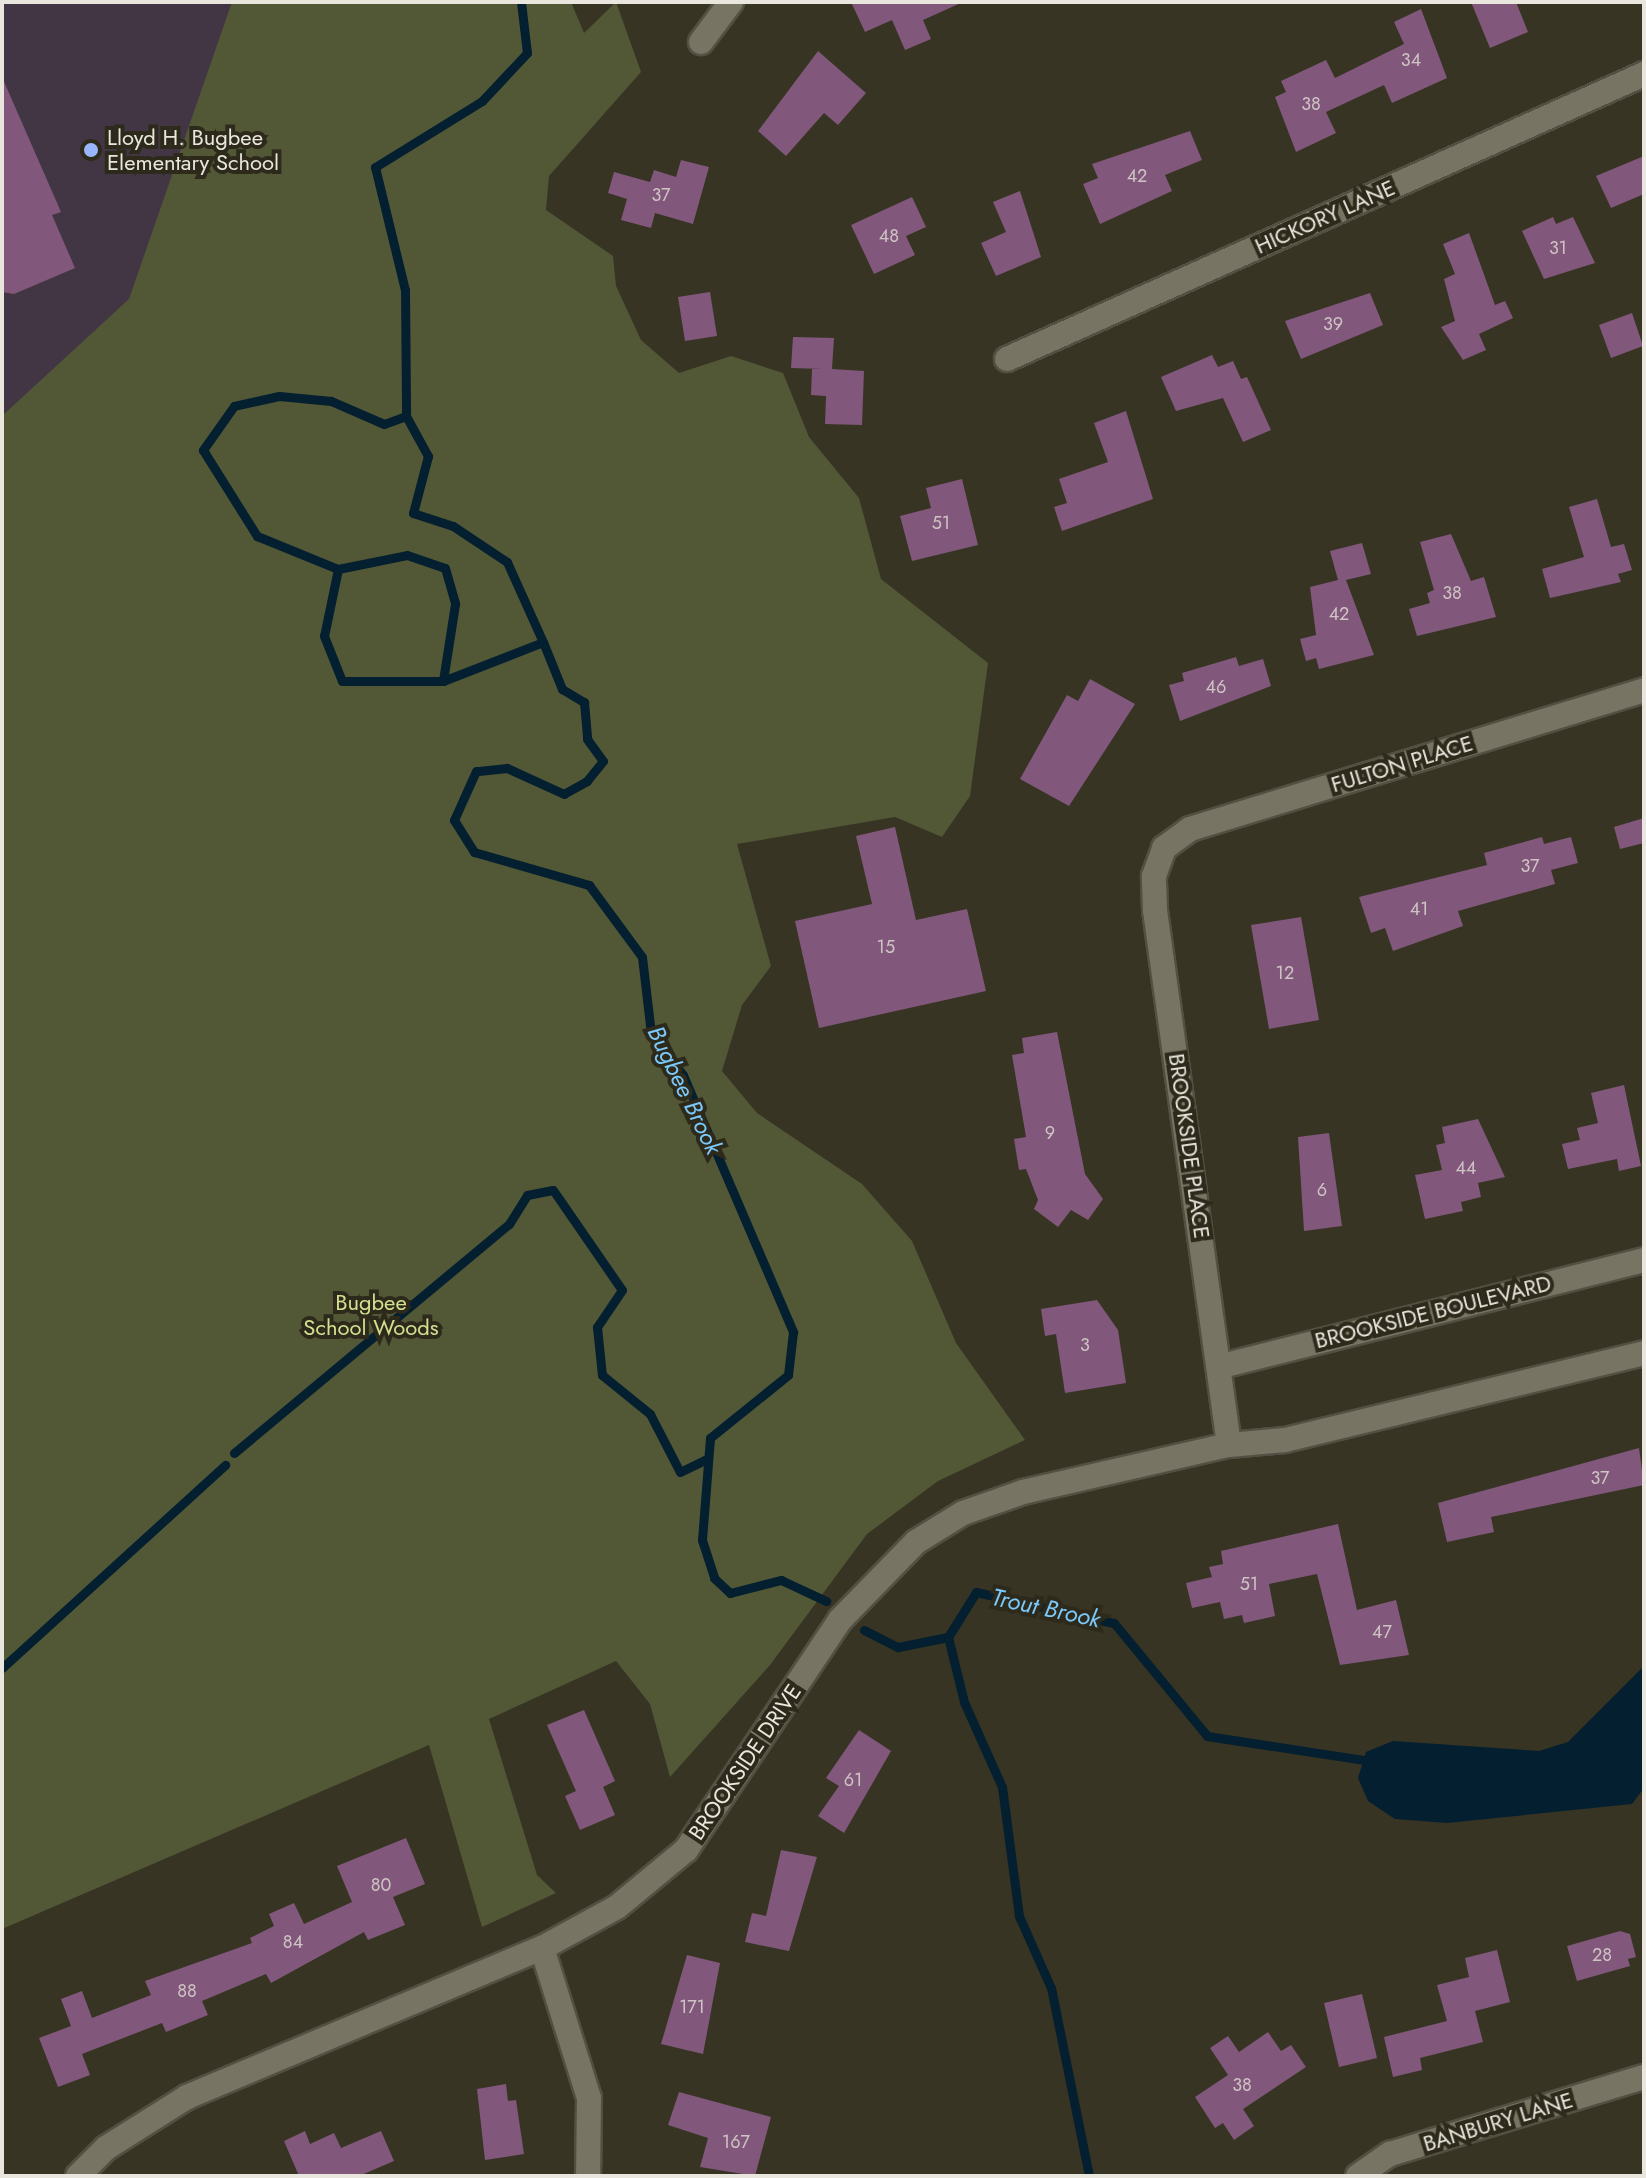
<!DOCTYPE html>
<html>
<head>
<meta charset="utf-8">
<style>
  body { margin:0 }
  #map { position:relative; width:1646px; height:2178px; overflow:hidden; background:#373424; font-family:Jost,sans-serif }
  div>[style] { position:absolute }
  .education>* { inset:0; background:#433644 }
  .green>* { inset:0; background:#525836 }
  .water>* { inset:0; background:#041f2f }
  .stream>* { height:9px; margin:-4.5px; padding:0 4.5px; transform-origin:4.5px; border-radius:4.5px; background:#041f2f }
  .building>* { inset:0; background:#81587b }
  .roads { filter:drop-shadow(2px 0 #535043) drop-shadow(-2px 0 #535043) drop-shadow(0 2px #535043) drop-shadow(0 -2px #535043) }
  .street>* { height:24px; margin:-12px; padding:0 12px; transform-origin:12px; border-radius:12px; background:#787463 }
  .dots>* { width:22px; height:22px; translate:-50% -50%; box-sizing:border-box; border:4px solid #2d2a1b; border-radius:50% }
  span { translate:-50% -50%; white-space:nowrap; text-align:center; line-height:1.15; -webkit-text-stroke:8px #2d2a1b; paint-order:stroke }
  .number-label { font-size:18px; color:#cfc3c4 }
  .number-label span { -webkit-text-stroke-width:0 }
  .poi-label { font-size:22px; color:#e9e7dd }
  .left { translate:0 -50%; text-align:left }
  .street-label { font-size:22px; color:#e9e7dd }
  .park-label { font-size:22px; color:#d2e08f }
  .water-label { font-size:24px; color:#7bc9fa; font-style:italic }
  .frame { position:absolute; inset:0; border:4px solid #e9e7dd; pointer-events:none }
</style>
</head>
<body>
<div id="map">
  <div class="education">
    <div style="clip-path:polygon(2px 2px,522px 2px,2px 517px)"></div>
  </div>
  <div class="green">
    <div style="clip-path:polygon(232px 2px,571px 2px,584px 33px,616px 2px,641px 72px,549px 176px,546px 210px,613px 256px,616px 286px,641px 340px,679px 373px,731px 356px,783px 373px,809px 437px,859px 498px,881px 579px,988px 663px,970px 796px,942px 837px,895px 817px,737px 844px,771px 966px,742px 1005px,722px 1071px,757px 1113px,862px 1184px,912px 1241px,956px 1343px,1025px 1440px,938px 1481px,867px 1534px,770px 1665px,670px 1777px,650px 1704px,616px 1661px,489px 1719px,537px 1875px,556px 1893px,482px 1927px,429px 1745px,2px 1929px,2px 416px,129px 299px)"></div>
  </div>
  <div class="water">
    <div style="clip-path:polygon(1644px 1666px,1644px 1788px,1632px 1804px,1447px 1823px,1395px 1819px,1368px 1801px,1358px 1778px,1366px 1752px,1393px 1741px,1539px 1751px,1568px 1742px)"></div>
  </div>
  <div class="stream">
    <div style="left:521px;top:2px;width:51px;rotate:83.3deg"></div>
    <div style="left:527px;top:53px;width:66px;rotate:133.2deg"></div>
    <div style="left:482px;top:101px;width:126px;rotate:148.3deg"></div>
    <div style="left:375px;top:167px;width:127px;rotate:76.3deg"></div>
    <div style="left:405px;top:290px;width:126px;rotate:89.5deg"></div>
    <div style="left:406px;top:416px;width:23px;rotate:160deg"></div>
    <div style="left:384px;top:424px;width:58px;rotate:-156.5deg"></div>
    <div style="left:331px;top:401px;width:52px;rotate:-174.5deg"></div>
    <div style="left:279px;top:396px;width:46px;rotate:167.5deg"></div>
    <div style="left:234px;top:406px;width:54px;rotate:125.2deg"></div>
    <div style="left:203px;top:450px;width:102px;rotate:57.9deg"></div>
    <div style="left:257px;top:536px;width:87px;rotate:22.2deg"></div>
    <div style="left:338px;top:569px;width:68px;rotate:101.8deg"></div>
    <div style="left:324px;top:636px;width:48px;rotate:68.2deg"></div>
    <div style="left:342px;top:681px;width:101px"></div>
    <div style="left:443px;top:681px;width:107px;rotate:-21.3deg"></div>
    <div style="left:543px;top:642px;width:51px;rotate:68deg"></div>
    <div style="left:562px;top:689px;width:26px;rotate:31deg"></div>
    <div style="left:584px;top:702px;width:37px;rotate:85deg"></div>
    <div style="left:587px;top:739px;width:27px;rotate:54deg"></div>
    <div style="left:603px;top:761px;width:26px;rotate:129deg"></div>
    <div style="left:587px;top:781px;width:26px;rotate:151deg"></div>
    <div style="left:564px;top:794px;width:63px;rotate:-155.5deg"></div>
    <div style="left:507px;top:768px;width:31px;rotate:174deg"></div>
    <div style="left:476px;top:771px;width:54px;rotate:114.2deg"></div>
    <div style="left:454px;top:820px;width:38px;rotate:58deg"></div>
    <div style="left:474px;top:852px;width:120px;rotate:16deg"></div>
    <div style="left:589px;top:885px;width:89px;rotate:53.6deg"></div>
    <div style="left:642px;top:957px;width:78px;rotate:83.3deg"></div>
    <div style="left:651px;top:1034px;width:52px;rotate:52deg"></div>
    <div style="left:683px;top:1075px;width:280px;rotate:66.8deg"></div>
    <div style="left:793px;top:1332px;width:43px;rotate:96.6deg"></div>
    <div style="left:788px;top:1375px;width:100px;rotate:141.1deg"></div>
    <div style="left:710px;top:1438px;width:102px;rotate:94.5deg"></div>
    <div style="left:702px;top:1540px;width:40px;rotate:72deg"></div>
    <div style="left:714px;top:1578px;width:22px;rotate:43deg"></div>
    <div style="left:730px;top:1593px;width:53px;rotate:-14.3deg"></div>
    <div style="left:781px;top:1580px;width:50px;rotate:25deg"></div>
    <div style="left:406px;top:416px;width:46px;rotate:61.2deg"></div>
    <div style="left:428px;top:456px;width:59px;rotate:104.7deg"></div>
    <div style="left:413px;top:513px;width:42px;rotate:18deg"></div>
    <div style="left:453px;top:526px;width:65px;rotate:33.7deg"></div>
    <div style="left:507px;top:562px;width:88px;rotate:65.8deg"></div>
    <div style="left:338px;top:569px;width:70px;rotate:-11.5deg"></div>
    <div style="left:407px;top:555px;width:40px;rotate:18.9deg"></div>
    <div style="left:445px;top:568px;width:37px;rotate:74deg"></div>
    <div style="left:455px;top:604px;width:78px;rotate:98.9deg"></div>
    <div style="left:234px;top:1453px;width:358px;rotate:-39.8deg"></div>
    <div style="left:509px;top:1224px;width:34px;rotate:-58deg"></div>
    <div style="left:527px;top:1195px;width:26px;rotate:-11deg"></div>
    <div style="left:553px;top:1190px;width:121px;rotate:55.4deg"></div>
    <div style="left:622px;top:1290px;width:45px;rotate:124deg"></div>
    <div style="left:597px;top:1327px;width:48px;rotate:84.1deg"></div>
    <div style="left:602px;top:1375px;width:62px;rotate:39.1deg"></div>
    <div style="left:650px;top:1414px;width:65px;rotate:62.7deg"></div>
    <div style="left:680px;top:1472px;width:30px;rotate:-26deg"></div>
    <div style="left:864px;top:1630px;width:38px;rotate:27deg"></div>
    <div style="left:898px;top:1647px;width:51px;rotate:-11.3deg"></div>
    <div style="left:2px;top:1668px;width:302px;rotate:-42.3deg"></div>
    <div style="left:1089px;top:2176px;width:192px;rotate:-101.4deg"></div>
    <div style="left:1051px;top:1988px;width:79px;rotate:-114deg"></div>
    <div style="left:1019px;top:1916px;width:130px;rotate:-97.5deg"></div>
    <div style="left:1002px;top:1787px;width:93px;rotate:-114.1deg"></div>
    <div style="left:964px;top:1702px;width:67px;rotate:-103.8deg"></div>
    <div style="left:948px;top:1637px;width:53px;rotate:-58.1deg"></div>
    <div style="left:976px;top:1592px;width:141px;rotate:12.7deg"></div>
    <div style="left:1114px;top:1623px;width:146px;rotate:50.5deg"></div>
    <div style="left:1207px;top:1736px;width:171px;rotate:8.7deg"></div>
  </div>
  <div class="building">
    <div style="clip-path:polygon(851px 2px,963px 2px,923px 20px,931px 39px,905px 50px,892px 20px,865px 32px)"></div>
    <div style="clip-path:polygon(1471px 2px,1516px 2px,1528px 32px,1490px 48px)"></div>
    <div style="clip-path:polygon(1421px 9px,1447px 78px,1392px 103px,1384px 85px,1326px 112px,1336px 133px,1296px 152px,1275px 97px,1286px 92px,1281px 81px,1326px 60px,1335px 78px,1404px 44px,1394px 22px)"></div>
    <div style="clip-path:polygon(818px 51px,866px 93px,838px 125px,824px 113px,786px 156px,758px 131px)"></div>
    <div style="clip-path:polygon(2px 77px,61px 212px,52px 215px,75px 268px,14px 294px,2px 292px)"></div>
    <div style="clip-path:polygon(1190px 131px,1202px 160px,1165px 175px,1172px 191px,1100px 224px,1083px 184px,1098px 178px,1092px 164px)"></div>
    <div style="clip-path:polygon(1644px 156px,1644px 194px,1611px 208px,1596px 176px)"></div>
    <div style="clip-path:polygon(681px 160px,709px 167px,693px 224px,655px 213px,651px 228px,621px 220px,627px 199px,608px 193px,614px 172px,650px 182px,654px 170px,676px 177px)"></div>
    <div style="clip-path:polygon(1020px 191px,1041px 257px,996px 276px,981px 243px,1006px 232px,993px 202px)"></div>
    <div style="clip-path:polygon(912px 197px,926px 227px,906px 236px,915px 255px,874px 274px,851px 225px)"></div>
    <div style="clip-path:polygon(1553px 217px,1556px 224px,1573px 217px,1595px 263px,1544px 279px,1522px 231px)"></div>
    <div style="clip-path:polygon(1469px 233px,1495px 305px,1505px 301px,1513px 318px,1479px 334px,1486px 350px,1463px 360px,1441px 327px,1455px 321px,1444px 279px,1455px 274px,1443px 244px)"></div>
    <div style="clip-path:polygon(710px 292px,717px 336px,685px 341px,678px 297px)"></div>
    <div style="clip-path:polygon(1370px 293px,1383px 325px,1301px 359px,1285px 321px)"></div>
    <div style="clip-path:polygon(1632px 313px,1643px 346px,1611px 358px,1599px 325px)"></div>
    <div style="clip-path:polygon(793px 337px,834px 338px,832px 369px,864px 371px,862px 425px,825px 424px,826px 396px,811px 395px,812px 369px,823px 369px,791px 368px)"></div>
    <div style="clip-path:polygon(1212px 355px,1218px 367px,1233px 361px,1241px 379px,1247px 377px,1271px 430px,1243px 442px,1223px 398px,1176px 411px,1161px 377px)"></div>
    <div style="clip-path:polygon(1126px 411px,1153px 499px,1062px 531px,1054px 507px,1067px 503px,1059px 479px,1108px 462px,1094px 423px)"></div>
    <div style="clip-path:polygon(962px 479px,978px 545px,912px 561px,900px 516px,931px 508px,926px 488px)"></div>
    <div style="clip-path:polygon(1597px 499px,1611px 547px,1624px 544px,1632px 570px,1618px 574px,1621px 582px,1550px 598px,1542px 569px,1584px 557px,1569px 507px)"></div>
    <div style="clip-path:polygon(1451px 534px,1471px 581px,1484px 577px,1496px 617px,1417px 636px,1409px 609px,1430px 603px,1427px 593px,1434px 590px,1420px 542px)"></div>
    <div style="clip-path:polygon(1362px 543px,1371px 574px,1346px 580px,1374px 655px,1319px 669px,1316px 658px,1306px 661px,1300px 639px,1316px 635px,1310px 587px,1338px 580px,1330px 551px)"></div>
    <div style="clip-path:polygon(1236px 657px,1239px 666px,1263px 659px,1271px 686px,1180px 721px,1169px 685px,1184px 681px,1182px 673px)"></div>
    <div style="clip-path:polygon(1090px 679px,1135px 704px,1069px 806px,1020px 779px,1067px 695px,1078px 701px)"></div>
    <div style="clip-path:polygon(1644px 818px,1644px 843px,1620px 849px,1614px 827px)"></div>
    <div style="clip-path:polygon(895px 827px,916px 920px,967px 909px,986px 991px,819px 1028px,795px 921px,872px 904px,856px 836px)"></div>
    <div style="clip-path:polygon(1542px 837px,1544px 844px,1571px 837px,1578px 863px,1551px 870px,1555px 884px,1458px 911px,1463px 926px,1393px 951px,1385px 928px,1371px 933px,1359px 897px,1487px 865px,1484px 853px)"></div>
    <div style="clip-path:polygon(1301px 917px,1319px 1020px,1269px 1029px,1251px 925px)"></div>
    <div style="clip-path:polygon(1057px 1032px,1085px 1174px,1103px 1199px,1088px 1220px,1071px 1210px,1058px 1227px,1034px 1209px,1038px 1200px,1026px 1169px,1019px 1170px,1014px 1139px,1026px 1137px,1012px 1055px,1024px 1053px,1022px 1038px)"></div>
    <div style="clip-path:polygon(1624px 1085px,1641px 1166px,1619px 1171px,1617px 1159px,1568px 1169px,1562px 1144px,1580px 1140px,1577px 1128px,1598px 1123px,1591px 1093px)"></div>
    <div style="clip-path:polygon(1478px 1119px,1505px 1177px,1478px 1183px,1481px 1197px,1461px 1202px,1463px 1211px,1425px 1219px,1415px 1175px,1442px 1170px,1436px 1145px,1445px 1143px,1442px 1127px)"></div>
    <div style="clip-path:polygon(1329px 1133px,1342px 1226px,1304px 1231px,1298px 1137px)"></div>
    <div style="clip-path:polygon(1097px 1300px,1118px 1330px,1126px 1383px,1065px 1393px,1056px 1334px,1045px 1336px,1041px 1309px)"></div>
    <div style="clip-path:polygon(1639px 1448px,1644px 1485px,1491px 1517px,1494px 1532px,1447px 1542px,1438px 1503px)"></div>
    <div style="clip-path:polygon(1338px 1524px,1357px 1610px,1396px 1600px,1409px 1655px,1340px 1665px,1317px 1574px,1269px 1584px,1275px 1616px,1244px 1623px,1242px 1615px,1224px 1619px,1220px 1602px,1192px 1608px,1186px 1583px,1212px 1577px,1209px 1567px,1223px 1564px,1221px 1551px)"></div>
    <div style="clip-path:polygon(584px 1710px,615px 1781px,603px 1787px,615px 1815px,580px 1830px,565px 1796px,576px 1791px,547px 1725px)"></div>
    <div style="clip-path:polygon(859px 1730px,891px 1751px,844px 1833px,818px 1816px,839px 1786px,826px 1778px)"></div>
    <div style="clip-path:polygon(406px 1838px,425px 1884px,393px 1897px,405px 1925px,368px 1940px,364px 1932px,271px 1983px,266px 1974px,202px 2001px,208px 2015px,166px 2032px,162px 2023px,82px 2054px,90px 2075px,58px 2087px,39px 2038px,71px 2026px,61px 1999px,82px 1991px,92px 2018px,151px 1995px,145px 1981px,252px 1943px,250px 1938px,274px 1926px,269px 1914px,294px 1903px,304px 1924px,352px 1902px,337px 1866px)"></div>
    <div style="clip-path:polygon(781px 1850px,817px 1857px,789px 1951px,745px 1942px,752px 1913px,766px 1916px)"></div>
    <div style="clip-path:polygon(1620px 1931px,1630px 1934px,1636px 1957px,1628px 1959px,1630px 1966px,1577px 1981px,1567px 1946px)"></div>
    <div style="clip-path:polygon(1497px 1950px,1510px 2002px,1475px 2011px,1483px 2042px,1420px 2058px,1422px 2070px,1393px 2077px,1384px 2037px,1447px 2021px,1437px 1985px,1469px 1977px,1465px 1958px)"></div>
    <div style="clip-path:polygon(687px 1955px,720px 1963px,703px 2054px,661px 2044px)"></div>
    <div style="clip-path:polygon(1362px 1994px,1377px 2058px,1339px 2067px,1324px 2003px)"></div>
    <div style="clip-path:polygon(1268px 2032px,1281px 2051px,1291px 2045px,1306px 2067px,1243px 2109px,1254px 2126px,1234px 2140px,1223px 2123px,1215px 2128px,1195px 2097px,1228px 2075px,1210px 2048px,1228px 2036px,1239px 2052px)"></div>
    <div style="clip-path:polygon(506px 2084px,508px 2101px,516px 2100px,524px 2154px,485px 2160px,477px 2089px)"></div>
    <div style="clip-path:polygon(679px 2092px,771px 2117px,755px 2176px,700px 2167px,708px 2138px,668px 2125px)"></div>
    <div style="clip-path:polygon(305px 2131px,310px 2144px,334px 2133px,341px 2148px,381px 2131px,394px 2161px,359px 2176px,299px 2176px,284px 2141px)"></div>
  </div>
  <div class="roads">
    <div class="street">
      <div style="left:701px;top:42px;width:50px;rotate:-53.1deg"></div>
      <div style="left:1007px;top:359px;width:698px;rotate:-24.1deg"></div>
      <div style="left:1222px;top:1366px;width:435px;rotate:-14.1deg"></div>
      <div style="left:1229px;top:1445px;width:540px;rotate:-97.88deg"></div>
      <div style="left:1155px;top:910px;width:34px;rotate:-92deg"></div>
      <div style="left:1154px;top:876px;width:30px;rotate:-70deg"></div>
      <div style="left:1164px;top:848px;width:32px;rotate:-36deg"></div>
      <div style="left:1190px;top:829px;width:475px;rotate:-17deg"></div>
      <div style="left:542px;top:1948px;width:157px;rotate:72.6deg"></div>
      <div style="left:589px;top:2098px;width:78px;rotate:90.7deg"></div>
      <div style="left:78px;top:2176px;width:40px;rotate:-45deg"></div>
      <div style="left:106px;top:2148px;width:96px;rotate:-32.2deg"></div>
      <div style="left:187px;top:2097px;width:385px;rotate:-22.8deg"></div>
      <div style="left:542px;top:1948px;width:85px;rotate:-28.7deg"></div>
      <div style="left:617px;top:1907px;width:89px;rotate:-39.6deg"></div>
      <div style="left:686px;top:1850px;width:277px;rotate:-56.2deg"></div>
      <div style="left:840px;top:1620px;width:109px;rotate:-45.7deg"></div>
      <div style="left:916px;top:1542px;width:55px;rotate:-31.7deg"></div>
      <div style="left:963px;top:1513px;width:64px;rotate:-19.3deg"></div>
      <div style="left:1023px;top:1492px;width:211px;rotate:-12.9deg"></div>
      <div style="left:1229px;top:1445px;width:56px;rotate:-5.1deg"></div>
      <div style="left:1285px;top:1440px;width:369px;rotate:-13.6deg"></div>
      <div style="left:1358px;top:2176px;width:39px;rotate:-35deg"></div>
      <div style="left:1390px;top:2154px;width:265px;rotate:-16.9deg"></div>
    </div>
  </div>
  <div class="dots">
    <div style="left:91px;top:150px;background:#99b5fd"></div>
  </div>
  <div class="number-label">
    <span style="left:1411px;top:60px">34</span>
    <span style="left:1311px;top:104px">38</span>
    <span style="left:1137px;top:176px">42</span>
    <span style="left:661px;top:195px">37</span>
    <span style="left:889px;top:236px">48</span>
    <span style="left:1558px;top:248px">31</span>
    <span style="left:1333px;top:324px">39</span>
    <span style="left:941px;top:523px">51</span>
    <span style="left:1452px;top:593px">38</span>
    <span style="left:1339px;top:614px">42</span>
    <span style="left:1216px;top:687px">46</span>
    <span style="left:1530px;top:866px">37</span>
    <span style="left:1419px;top:909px">41</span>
    <span style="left:886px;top:947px">15</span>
    <span style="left:1285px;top:973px">12</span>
    <span style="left:1050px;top:1133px">9</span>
    <span style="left:1466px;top:1168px">44</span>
    <span style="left:1322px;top:1190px">6</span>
    <span style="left:1085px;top:1345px">3</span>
    <span style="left:1600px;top:1478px">37</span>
    <span style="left:1249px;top:1584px">51</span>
    <span style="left:1382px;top:1632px">47</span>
    <span style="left:853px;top:1780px">61</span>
    <span style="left:381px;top:1885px">80</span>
    <span style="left:293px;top:1942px">84</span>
    <span style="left:1602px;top:1955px">28</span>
    <span style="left:187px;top:1991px">88</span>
    <span style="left:692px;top:2007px">171</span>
    <span style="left:1242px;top:2085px">38</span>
    <span style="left:736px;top:2142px">167</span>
  </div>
  <div class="poi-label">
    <span class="left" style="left:107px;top:150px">Lloyd H. Bugbee<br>Elementary School</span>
  </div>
  <div class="street-label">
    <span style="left:1325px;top:217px;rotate:-24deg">HICKORY LANE</span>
    <span style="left:1402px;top:764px;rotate:-17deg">FULTON PLACE</span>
    <span style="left:1189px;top:1146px;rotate:82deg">BROOKSIDE PLACE</span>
    <span style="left:1433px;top:1312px;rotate:-14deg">BROOKSIDE BOULEVARD</span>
    <span style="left:745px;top:1762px;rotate:-56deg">BROOKSIDE DRIVE</span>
    <span style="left:1498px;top:2122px;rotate:-17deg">BANBURY LANE</span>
  </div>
  <div class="park-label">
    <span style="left:371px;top:1315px">Bugbee<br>School Woods</span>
  </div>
  <div class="water-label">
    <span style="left:685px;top:1090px;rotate:64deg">Bugbee Brook</span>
    <span style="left:1046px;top:1608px;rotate:12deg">Trout Brook</span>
  </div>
  <div class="frame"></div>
</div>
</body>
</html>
